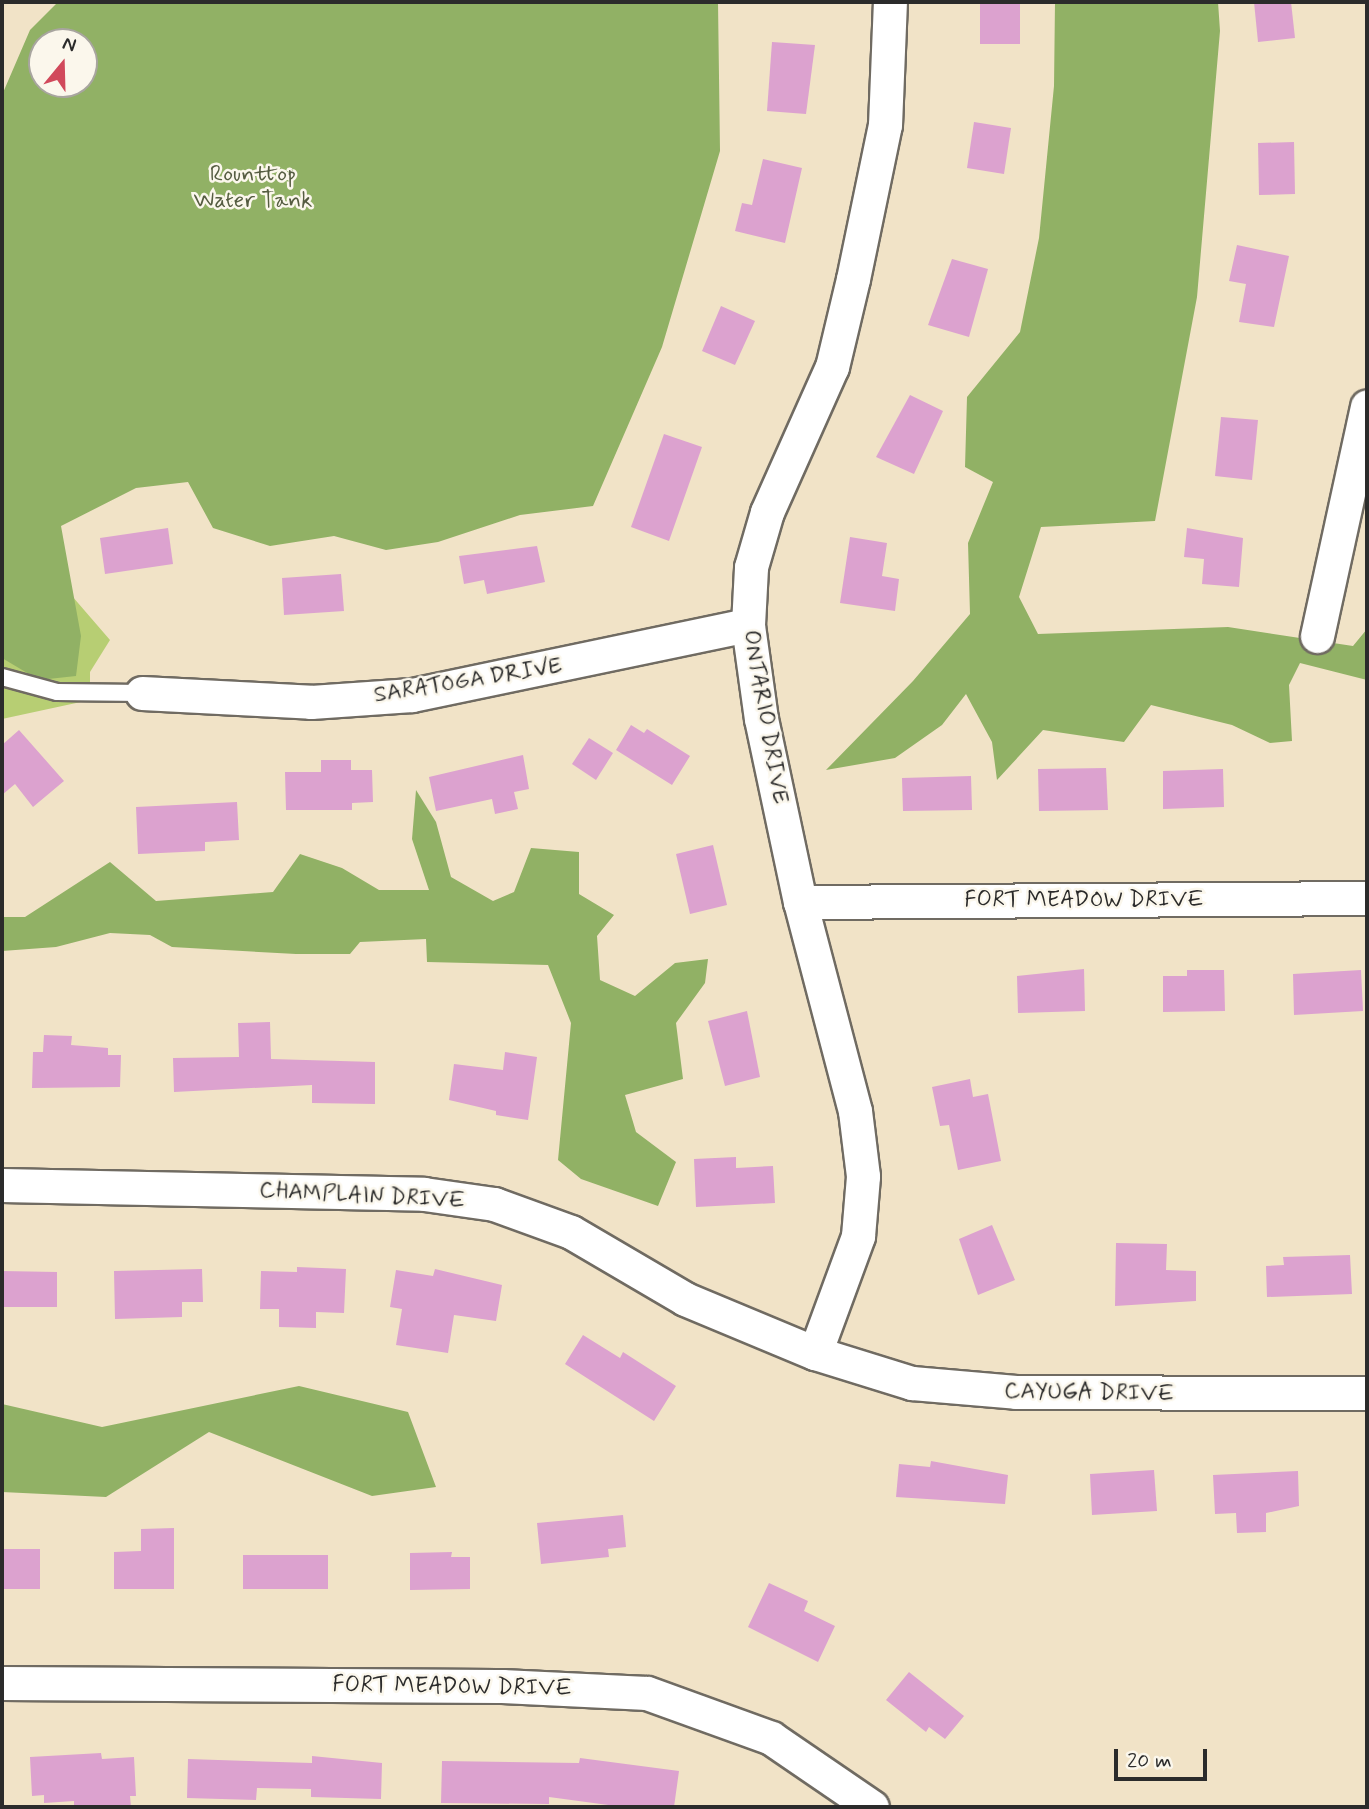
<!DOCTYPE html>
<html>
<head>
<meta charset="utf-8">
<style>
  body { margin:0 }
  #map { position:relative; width:1369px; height:1809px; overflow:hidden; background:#f1e3c7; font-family:Mynerve,sans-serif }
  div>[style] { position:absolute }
  .green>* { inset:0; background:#b7ce73 }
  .forest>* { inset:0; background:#91b165 }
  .building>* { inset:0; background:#dca2cf }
  .roads { filter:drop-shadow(2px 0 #706b62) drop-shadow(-2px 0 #706b62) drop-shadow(0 2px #706b62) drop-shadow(0 -2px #706b62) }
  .lane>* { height:16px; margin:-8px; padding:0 8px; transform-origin:8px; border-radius:8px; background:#fff }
  .street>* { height:33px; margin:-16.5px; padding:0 16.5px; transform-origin:16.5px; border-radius:16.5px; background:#fff }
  span { translate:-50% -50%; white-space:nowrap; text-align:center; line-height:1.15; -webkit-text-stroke:5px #fbf7ec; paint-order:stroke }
  .park-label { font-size:23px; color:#555c41 }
  .street-label { font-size:23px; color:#2b2b2b }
  .frame { position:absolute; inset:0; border:4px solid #2b2b2b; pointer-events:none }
  .north { position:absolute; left:28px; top:28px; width:70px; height:70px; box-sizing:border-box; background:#fbf7ec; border:2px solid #a8a59f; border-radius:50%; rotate:19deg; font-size:19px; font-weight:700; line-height:28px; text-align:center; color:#2b2b2b }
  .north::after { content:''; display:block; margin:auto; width:24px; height:32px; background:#d1495b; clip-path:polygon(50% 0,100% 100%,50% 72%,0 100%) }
  .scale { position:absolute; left:1114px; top:1749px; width:93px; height:32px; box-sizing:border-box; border:4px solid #2b2b2b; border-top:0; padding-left:9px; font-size:21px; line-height:24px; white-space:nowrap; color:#2b2b2b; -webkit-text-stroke:5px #fbf7ec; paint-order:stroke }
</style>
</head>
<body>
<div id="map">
  <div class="green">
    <div style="clip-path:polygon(2px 515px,110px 640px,90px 672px,90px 700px,2px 719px)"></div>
  </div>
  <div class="forest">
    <div style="clip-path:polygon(evenodd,58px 2px,718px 2px,720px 151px,662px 347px,593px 506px,520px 515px,438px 542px,386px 550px,334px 536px,270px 546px,213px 528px,188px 482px,136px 488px,61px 526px,81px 636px,76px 676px,39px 680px,2px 658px,2px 95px,30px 30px,58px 2px,42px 42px,84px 42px,84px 84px,42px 84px,42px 42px)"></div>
    <div style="clip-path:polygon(1055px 2px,1218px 2px,1220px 31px,1197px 297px,1155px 521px,1041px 527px,1019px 597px,1038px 634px,1228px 627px,1353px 646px,1367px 629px,1367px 680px,1300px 663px,1289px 685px,1292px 741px,1270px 743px,1232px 725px,1151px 705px,1124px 742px,1043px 730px,997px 780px,992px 742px,966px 694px,942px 725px,895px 758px,826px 770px,913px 681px,970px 614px,968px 543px,993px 482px,965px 467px,967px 397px,1020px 332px,1039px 238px,1054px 86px)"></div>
    <div style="clip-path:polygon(416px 790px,436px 822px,451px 877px,493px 901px,514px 892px,531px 848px,579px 852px,579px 894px,614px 915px,597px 936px,600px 980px,635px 996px,675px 963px,708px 959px,705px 983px,676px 1023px,683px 1079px,625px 1095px,636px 1132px,676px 1162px,658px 1206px,581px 1179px,558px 1160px,571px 1023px,548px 965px,427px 962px,426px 939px,360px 942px,350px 954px,296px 954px,172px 947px,150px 935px,110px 933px,56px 947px,2px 951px,2px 917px,25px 917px,110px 862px,156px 901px,273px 892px,300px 854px,342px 868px,379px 890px,429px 890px,412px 839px)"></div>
    <div style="clip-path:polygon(299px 1386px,408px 1412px,436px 1487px,372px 1496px,209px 1432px,106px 1497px,2px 1492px,2px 1404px,102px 1427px)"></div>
  </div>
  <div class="building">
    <div style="clip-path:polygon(980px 2px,1020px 2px,1020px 44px,980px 44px)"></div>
    <div style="clip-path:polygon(1254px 2px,1291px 2px,1295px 38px,1258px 42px)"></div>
    <div style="clip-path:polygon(772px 42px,815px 45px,806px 114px,767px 111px)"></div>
    <div style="clip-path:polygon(974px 122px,1011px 128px,1004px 174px,967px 168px)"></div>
    <div style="clip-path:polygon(1294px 142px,1295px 194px,1259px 195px,1258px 143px)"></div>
    <div style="clip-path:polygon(763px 159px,802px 168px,785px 243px,735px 231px,742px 203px,752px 205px)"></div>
    <div style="clip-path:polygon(1237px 245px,1289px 256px,1274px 327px,1239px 322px,1246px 284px,1229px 281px)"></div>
    <div style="clip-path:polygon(952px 259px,988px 269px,969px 337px,928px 325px)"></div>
    <div style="clip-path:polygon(721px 306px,755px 321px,735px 365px,702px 351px)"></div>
    <div style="clip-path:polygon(910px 395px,943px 411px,914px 474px,876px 457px)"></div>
    <div style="clip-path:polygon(1221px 417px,1258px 420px,1252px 480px,1215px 476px)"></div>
    <div style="clip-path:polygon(664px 434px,702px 447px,669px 541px,631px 527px)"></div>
    <div style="clip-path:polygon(168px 528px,173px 564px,105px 574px,100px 538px)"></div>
    <div style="clip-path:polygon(1187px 528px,1243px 538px,1239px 587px,1202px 584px,1204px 559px,1184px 557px)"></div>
    <div style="clip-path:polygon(850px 537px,887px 543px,882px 576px,899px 579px,895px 611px,840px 603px)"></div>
    <div style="clip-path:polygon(537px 546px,545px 582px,487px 594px,484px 580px,464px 584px,459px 556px)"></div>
    <div style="clip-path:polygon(341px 574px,344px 611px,284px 615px,282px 578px)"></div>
    <div style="clip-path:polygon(631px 725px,644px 733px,647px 729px,690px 756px,672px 785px,616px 750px)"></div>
    <div style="clip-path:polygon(19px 730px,64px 781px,33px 807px,15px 784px,2px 795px,2px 745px)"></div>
    <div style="clip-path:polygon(589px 738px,613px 753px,596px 780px,572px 764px)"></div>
    <div style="clip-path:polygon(523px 755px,529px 789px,514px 792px,518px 809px,495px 814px,492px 799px,436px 811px,429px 777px)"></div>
    <div style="clip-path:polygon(321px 760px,351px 760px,351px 770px,372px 770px,373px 802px,352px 803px,352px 810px,286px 810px,285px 772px,321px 772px)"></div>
    <div style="clip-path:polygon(1106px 768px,1108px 810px,1039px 811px,1038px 769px)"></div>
    <div style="clip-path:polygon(1223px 769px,1224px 807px,1163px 809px,1163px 771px)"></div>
    <div style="clip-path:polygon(971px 776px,972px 810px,903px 811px,902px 778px)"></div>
    <div style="clip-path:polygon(237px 802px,239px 840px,205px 842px,205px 851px,138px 854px,136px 807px)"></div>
    <div style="clip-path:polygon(713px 845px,727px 905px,690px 914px,676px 854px)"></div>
    <div style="clip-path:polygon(1084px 969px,1085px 1011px,1018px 1013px,1017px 976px)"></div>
    <div style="clip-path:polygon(1187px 970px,1224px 970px,1225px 1011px,1163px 1012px,1163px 976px,1187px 976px)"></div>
    <div style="clip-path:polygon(1361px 970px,1363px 1011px,1294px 1015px,1293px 974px)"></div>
    <div style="clip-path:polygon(747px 1011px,760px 1077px,725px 1086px,708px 1021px)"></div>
    <div style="clip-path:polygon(270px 1022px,271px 1059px,375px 1062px,375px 1104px,312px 1103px,312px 1085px,174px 1092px,173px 1058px,239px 1057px,238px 1023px)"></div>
    <div style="clip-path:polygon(44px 1035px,72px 1036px,71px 1045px,108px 1048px,108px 1055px,121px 1055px,120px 1087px,32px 1088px,33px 1052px,43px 1052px)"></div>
    <div style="clip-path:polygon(505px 1052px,537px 1057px,528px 1120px,496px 1115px,496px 1111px,449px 1100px,454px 1064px,503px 1070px)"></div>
    <div style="clip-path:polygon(970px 1079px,973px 1097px,988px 1094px,1001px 1161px,958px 1170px,949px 1125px,940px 1126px,932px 1087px)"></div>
    <div style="clip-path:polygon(736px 1157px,736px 1168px,773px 1166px,775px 1203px,696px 1207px,694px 1159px)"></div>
    <div style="clip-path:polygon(992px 1225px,1015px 1280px,978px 1295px,959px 1239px)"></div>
    <div style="clip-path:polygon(1116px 1243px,1167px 1244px,1166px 1270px,1196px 1271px,1196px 1301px,1115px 1306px)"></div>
    <div style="clip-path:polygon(1350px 1255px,1352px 1294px,1267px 1297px,1266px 1266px,1284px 1265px,1283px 1257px)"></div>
    <div style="clip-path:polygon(297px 1267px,346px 1269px,344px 1313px,316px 1312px,316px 1328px,279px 1327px,279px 1309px,260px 1309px,261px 1271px,297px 1272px)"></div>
    <div style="clip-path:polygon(202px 1269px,203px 1302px,182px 1302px,182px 1317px,115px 1319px,114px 1271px)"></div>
    <div style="clip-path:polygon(435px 1269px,502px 1285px,496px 1321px,454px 1315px,448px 1353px,396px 1345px,402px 1309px,390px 1307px,396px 1270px,433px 1276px)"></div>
    <div style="clip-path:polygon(2px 1271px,57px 1272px,57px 1307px,2px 1307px)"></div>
    <div style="clip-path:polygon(583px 1335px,620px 1358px,623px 1352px,676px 1386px,654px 1421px,565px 1364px)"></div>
    <div style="clip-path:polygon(931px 1461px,1008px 1475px,1005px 1504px,896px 1497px,899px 1464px,930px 1467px)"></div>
    <div style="clip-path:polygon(1154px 1470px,1157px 1511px,1092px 1515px,1090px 1474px)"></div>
    <div style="clip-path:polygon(1298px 1471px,1299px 1506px,1266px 1513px,1266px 1532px,1237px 1533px,1236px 1513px,1215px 1514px,1213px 1475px)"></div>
    <div style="clip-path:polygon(623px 1515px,626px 1547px,608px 1549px,609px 1557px,541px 1564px,537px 1523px)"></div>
    <div style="clip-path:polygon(174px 1528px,174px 1589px,114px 1589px,114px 1552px,141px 1551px,141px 1529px)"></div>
    <div style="clip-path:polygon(2px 1549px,40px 1549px,40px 1589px,2px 1589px)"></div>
    <div style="clip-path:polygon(452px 1552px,451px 1557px,470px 1557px,470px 1589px,410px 1590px,410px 1553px)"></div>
    <div style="clip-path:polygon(243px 1555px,328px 1555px,328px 1589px,243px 1589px)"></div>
    <div style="clip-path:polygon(769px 1583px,808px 1601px,804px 1611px,835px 1626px,818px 1662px,748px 1627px)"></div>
    <div style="clip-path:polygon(909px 1672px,964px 1716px,945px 1739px,929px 1727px,926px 1732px,886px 1700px)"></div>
    <div style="clip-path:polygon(101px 1753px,102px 1759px,134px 1757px,136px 1796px,130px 1796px,131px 1807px,74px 1807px,74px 1801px,44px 1803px,44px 1795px,32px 1796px,30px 1757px)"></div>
    <div style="clip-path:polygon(312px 1756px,382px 1763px,381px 1799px,311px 1797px,311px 1789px,257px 1788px,256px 1800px,187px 1798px,188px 1759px,312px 1763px)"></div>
    <div style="clip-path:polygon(580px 1758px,679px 1771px,674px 1807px,623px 1807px,549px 1797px,549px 1804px,441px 1803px,442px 1761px,579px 1763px)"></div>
  </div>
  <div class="roads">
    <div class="lane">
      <div style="left:2px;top:677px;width:57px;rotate:15.3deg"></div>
      <div style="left:57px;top:692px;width:85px;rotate:0.7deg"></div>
    </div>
    <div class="street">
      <div style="left:1317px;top:636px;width:235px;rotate:-77.7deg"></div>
      <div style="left:142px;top:693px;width:169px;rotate:3deg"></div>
      <div style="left:311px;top:702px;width:101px;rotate:-4deg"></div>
      <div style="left:412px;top:695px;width:343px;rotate:-11.8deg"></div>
      <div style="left:800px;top:902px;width:567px;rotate:-0.4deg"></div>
      <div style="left:2px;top:1185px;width:422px;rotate:1.2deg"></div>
      <div style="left:424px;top:1194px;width:71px;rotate:8.1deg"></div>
      <div style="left:494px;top:1204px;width:82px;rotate:20deg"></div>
      <div style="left:571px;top:1232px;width:132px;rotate:30.4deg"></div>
      <div style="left:685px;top:1299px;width:141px;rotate:22.6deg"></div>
      <div style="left:815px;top:1353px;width:102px;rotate:17.2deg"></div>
      <div style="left:912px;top:1383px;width:104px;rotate:4.9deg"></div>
      <div style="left:1016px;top:1392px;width:351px;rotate:0.2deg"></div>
      <div style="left:815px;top:1353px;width:125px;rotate:-69.8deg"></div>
      <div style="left:858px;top:1236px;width:60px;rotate:-85.2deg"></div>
      <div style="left:863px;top:1176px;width:65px;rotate:-97deg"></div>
      <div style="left:855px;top:1111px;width:216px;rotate:-104.7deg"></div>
      <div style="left:800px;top:902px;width:187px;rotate:-102deg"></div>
      <div style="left:761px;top:719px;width:95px;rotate:-97.9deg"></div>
      <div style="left:748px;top:625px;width:58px;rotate:-87deg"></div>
      <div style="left:751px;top:567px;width:57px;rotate:-73.8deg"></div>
      <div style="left:767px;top:512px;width:159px;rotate:-65.9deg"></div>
      <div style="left:832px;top:367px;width:90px;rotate:-76.6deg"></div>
      <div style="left:853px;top:279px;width:157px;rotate:-78.3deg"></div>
      <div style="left:885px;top:125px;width:123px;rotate:-87.7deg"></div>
      <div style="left:2px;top:1683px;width:500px;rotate:0.34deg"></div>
      <div style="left:502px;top:1686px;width:145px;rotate:2.8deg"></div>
      <div style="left:647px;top:1693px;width:132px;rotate:19.9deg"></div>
      <div style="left:771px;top:1738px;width:122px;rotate:34.3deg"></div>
    </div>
  </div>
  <div class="park-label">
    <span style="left:253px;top:188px">Rounttop<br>Water Tank</span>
  </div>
  <div class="street-label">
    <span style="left:468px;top:681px;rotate:-9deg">SARATOGA DRIVE</span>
    <span style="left:765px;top:717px;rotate:80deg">ONTARIO DRIVE</span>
    <span style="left:1084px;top:900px">FORT MEADOW DRIVE</span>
    <span style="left:362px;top:1196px;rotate:3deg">CHAMPLAIN DRIVE</span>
    <span style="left:1089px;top:1393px;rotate:1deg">CAYUGA DRIVE</span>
    <span style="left:452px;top:1687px;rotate:1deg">FORT MEADOW DRIVE</span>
  </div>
  <div class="frame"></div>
  <div class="north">N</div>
  <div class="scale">20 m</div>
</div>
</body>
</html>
